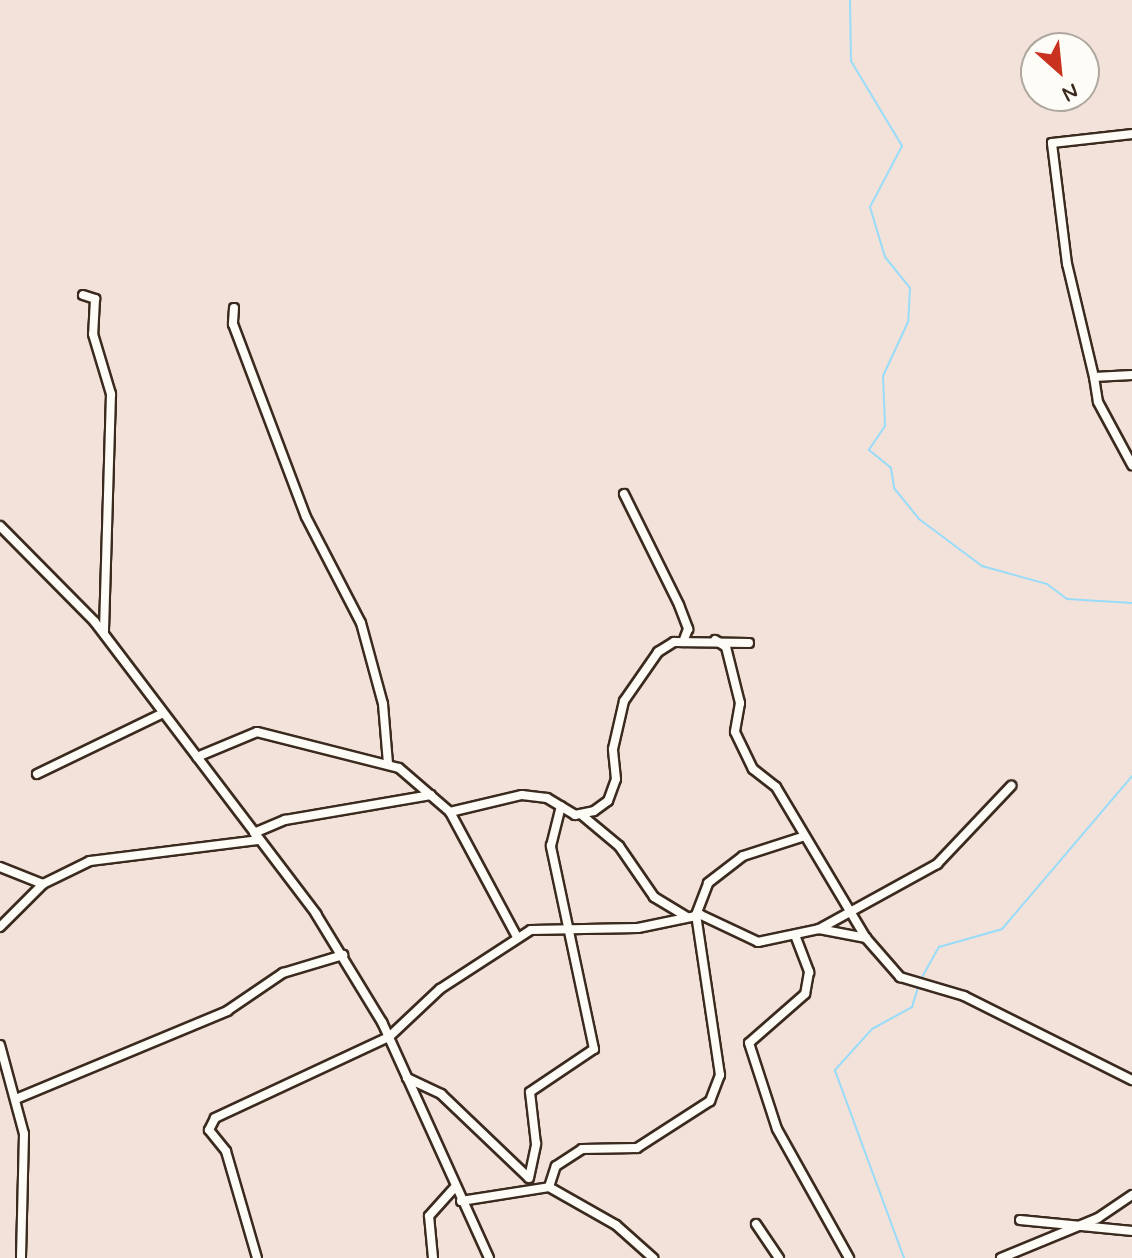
<!DOCTYPE html>
<html>
<head>
<meta charset="utf-8">
<style>
  body { margin:0 }
  #map { position:relative; width:1132px; height:1258px; overflow:hidden; background:#f3e2d9; font-family:Mynerve,sans-serif }
  div>[style] { position:absolute }
  .stream>* { height:2px; margin:-1px; padding:0 1px; transform-origin:1px; border-radius:1px; background:#98dcfa }
  .roads { filter:drop-shadow(2px 0 #3b2a1e) drop-shadow(-2px 0 #3b2a1e) drop-shadow(0 2px #3b2a1e) drop-shadow(0 -2px #3b2a1e) }
  .minor>* { height:8px; margin:-4px; padding:0 4px; transform-origin:4px; border-radius:4px; background:#fdfcf7 }
  span { translate:-50% -50%; white-space:nowrap; text-align:center; line-height:1.15; -webkit-text-stroke:6px #fdfcf7; paint-order:stroke }
  .north { position:absolute; left:1020px; top:32px; width:80px; height:80px; box-sizing:border-box; background:#fdfcf7; border:2px solid #afa8a0; border-radius:50%; rotate:153deg; font-size:22px; font-weight:700; line-height:32px; text-align:center; color:#3b2a1e }
  .north::after { content:''; display:block; margin:auto; width:28px; height:36px; background:#c8321e; clip-path:polygon(50% 0,100% 100%,50% 72%,0 100%) }
</style>
</head>
<body>
<div id="map">
  <div class="stream">
    <div style="left:850px;top:0;width:61px;rotate:89.1deg"></div>
    <div style="left:851px;top:61px;width:99px;rotate:59deg"></div>
    <div style="left:902px;top:146px;width:69px;rotate:117.7deg"></div>
    <div style="left:870px;top:207px;width:52px;rotate:73.3deg"></div>
    <div style="left:885px;top:257px;width:40px;rotate:51deg"></div>
    <div style="left:910px;top:288px;width:34px;rotate:93deg"></div>
    <div style="left:908px;top:322px;width:60px;rotate:114.8deg"></div>
    <div style="left:883px;top:376px;width:50px;rotate:87.7deg"></div>
    <div style="left:885px;top:426px;width:29px;rotate:124deg"></div>
    <div style="left:869px;top:450px;width:28px;rotate:39deg"></div>
    <div style="left:891px;top:468px;width:20px;rotate:81deg"></div>
    <div style="left:894px;top:488px;width:40px;rotate:51deg"></div>
    <div style="left:919px;top:519px;width:79px;rotate:36.7deg"></div>
    <div style="left:982px;top:566px;width:67px;rotate:15.5deg"></div>
    <div style="left:1047px;top:584px;width:25px;rotate:37deg"></div>
    <div style="left:1067px;top:599px;width:65px;rotate:3.5deg"></div>
    <div style="left:920px;top:981px;width:39px;rotate:-61deg"></div>
    <div style="left:939px;top:947px;width:66px;rotate:-15.9deg"></div>
    <div style="left:1002px;top:929px;width:201px;rotate:-49.6deg"></div>
    <div style="left:904px;top:1258px;width:200px;rotate:-110.2deg"></div>
    <div style="left:835px;top:1070px;width:55px;rotate:-47.9deg"></div>
    <div style="left:872px;top:1029px;width:46px;rotate:-28.8deg"></div>
    <div style="left:912px;top:1007px;width:21px;rotate:-73deg"></div>
  </div>
  <div class="roads">
    <div class="minor">
      <div style="left:83px;top:295px;width:13px;rotate:18deg"></div>
      <div style="left:95px;top:299px;width:35px;rotate:93deg"></div>
      <div style="left:93px;top:334px;width:63px;rotate:73.3deg"></div>
      <div style="left:111px;top:394px;width:239px;rotate:91.7deg"></div>
      <div style="left:234px;top:308px;width:16px;rotate:94deg"></div>
      <div style="left:233px;top:324px;width:206px;rotate:69.3deg"></div>
      <div style="left:306px;top:517px;width:119px;rotate:62.6deg"></div>
      <div style="left:361px;top:623px;width:84px;rotate:74.8deg"></div>
      <div style="left:383px;top:704px;width:60px;rotate:85.2deg"></div>
      <div style="left:1132px;top:375px;width:38px;rotate:177deg"></div>
      <div style="left:1094px;top:377px;width:25px;rotate:81deg"></div>
      <div style="left:1098px;top:402px;width:72px;rotate:61.6deg"></div>
      <div style="left:1094px;top:377px;width:116px;rotate:-103.4deg"></div>
      <div style="left:1067px;top:264px;width:122px;rotate:-97.1deg"></div>
      <div style="left:1052px;top:143px;width:81px;rotate:-6.4deg"></div>
      <div style="left:624px;top:494px;width:124px;rotate:63.6deg"></div>
      <div style="left:679px;top:605px;width:26px;rotate:69deg"></div>
      <div style="left:688px;top:629px;width:14px;rotate:111deg"></div>
      <div style="left:0;top:526px;width:134px;rotate:45.3deg"></div>
      <div style="left:94px;top:621px;width:368px;rotate:52.8deg"></div>
      <div style="left:316px;top:914px;width:127px;rotate:58.6deg"></div>
      <div style="left:382px;top:1022px;width:259px;rotate:65.6deg"></div>
      <div style="left:715px;top:640px;width:13px;rotate:32deg"></div>
      <div style="left:726px;top:647px;width:58px;rotate:76deg"></div>
      <div style="left:740px;top:703px;width:29px;rotate:100deg"></div>
      <div style="left:735px;top:732px;width:41px;rotate:64.1deg"></div>
      <div style="left:753px;top:769px;width:29px;rotate:38deg"></div>
      <div style="left:776px;top:787px;width:176px;rotate:59.2deg"></div>
      <div style="left:197px;top:757px;width:65px;rotate:-22.6deg"></div>
      <div style="left:257px;top:732px;width:146px;rotate:14.2deg"></div>
      <div style="left:399px;top:768px;width:67px;rotate:40.8deg"></div>
      <div style="left:450px;top:812px;width:142px;rotate:61.8deg"></div>
      <div style="left:37px;top:774px;width:140px;rotate:-25.8deg"></div>
      <div style="left:450px;top:812px;width:74px;rotate:-13.3deg"></div>
      <div style="left:522px;top:795px;width:25px;rotate:7deg"></div>
      <div style="left:547px;top:798px;width:33px;rotate:31deg"></div>
      <div style="left:575px;top:815px;width:19px;rotate:-12deg"></div>
      <div style="left:594px;top:811px;width:17px;rotate:-36deg"></div>
      <div style="left:608px;top:801px;width:23px;rotate:-70deg"></div>
      <div style="left:616px;top:779px;width:30px;rotate:-96deg"></div>
      <div style="left:613px;top:749px;width:49px;rotate:-77.1deg"></div>
      <div style="left:624px;top:701px;width:60px;rotate:-55.2deg"></div>
      <div style="left:658px;top:652px;width:19px;rotate:-32deg"></div>
      <div style="left:674px;top:642px;width:75px;rotate:0.8deg"></div>
      <div style="left:583px;top:816px;width:47px;rotate:39.8deg"></div>
      <div style="left:619px;top:846px;width:62px;rotate:55.5deg"></div>
      <div style="left:654px;top:897px;width:37px;rotate:31deg"></div>
      <div style="left:254px;top:833px;width:34px;rotate:-23deg"></div>
      <div style="left:285px;top:820px;width:148px;rotate:-9.7deg"></div>
      <div style="left:0;top:867px;width:46px;rotate:21.6deg"></div>
      <div style="left:0;top:927px;width:61px;rotate:-45deg"></div>
      <div style="left:43px;top:884px;width:52px;rotate:-26.1deg"></div>
      <div style="left:90px;top:861px;width:169px;rotate:-7.1deg"></div>
      <div style="left:819px;top:929px;width:48px;rotate:10.8deg"></div>
      <div style="left:866px;top:938px;width:52px;rotate:48.9deg"></div>
      <div style="left:900px;top:977px;width:67px;rotate:16.5deg"></div>
      <div style="left:964px;top:996px;width:188px;rotate:26.6deg"></div>
      <div style="left:795px;top:935px;width:40px;rotate:69deg"></div>
      <div style="left:809px;top:972px;width:22px;rotate:100deg"></div>
      <div style="left:805px;top:994px;width:74px;rotate:138.8deg"></div>
      <div style="left:749px;top:1043px;width:90px;rotate:72deg"></div>
      <div style="left:777px;top:1129px;width:148px;rotate:60.8deg"></div>
      <div style="left:0;top:1045px;width:92px;rotate:74.9deg"></div>
      <div style="left:24px;top:1134px;width:124px;rotate:91.4deg"></div>
      <div style="left:407px;top:1078px;width:38px;rotate:25deg"></div>
      <div style="left:441px;top:1094px;width:120px;rotate:43.7deg"></div>
      <div style="left:16px;top:1099px;width:229px;rotate:-22.6deg"></div>
      <div style="left:227px;top:1011px;width:68px;rotate:-34.2deg"></div>
      <div style="left:283px;top:973px;width:63px;rotate:-16.7deg"></div>
      <div style="left:529px;top:1178px;width:35px;rotate:-78deg"></div>
      <div style="left:536px;top:1144px;width:52px;rotate:-96.6deg"></div>
      <div style="left:530px;top:1092px;width:77px;rotate:-33.9deg"></div>
      <div style="left:594px;top:1049px;width:208px;rotate:-102deg"></div>
      <div style="left:551px;top:846px;width:41px;rotate:-76deg"></div>
      <div style="left:549px;top:1187px;width:22px;rotate:-72deg"></div>
      <div style="left:556px;top:1166px;width:31px;rotate:-33deg"></div>
      <div style="left:582px;top:1149px;width:55px;rotate:-1deg"></div>
      <div style="left:637px;top:1148px;width:87px;rotate:-32.8deg"></div>
      <div style="left:710px;top:1101px;width:28px;rotate:-69deg"></div>
      <div style="left:720px;top:1075px;width:162px;rotate:-98.5deg"></div>
      <div style="left:696px;top:915px;width:34px;rotate:-69deg"></div>
      <div style="left:708px;top:883px;width:44px;rotate:-37.6deg"></div>
      <div style="left:743px;top:856px;width:62px;rotate:-17.9deg"></div>
      <div style="left:461px;top:1201px;width:89px;rotate:-9deg"></div>
      <div style="left:549px;top:1187px;width:77px;rotate:29.6deg"></div>
      <div style="left:616px;top:1225px;width:50px;rotate:41.7deg"></div>
      <div style="left:1020px;top:1220px;width:113px;rotate:5.6deg"></div>
      <div style="left:756px;top:1224px;width:41px;rotate:55.9deg"></div>
      <div style="left:257px;top:1258px;width:111px;rotate:-106.2deg"></div>
      <div style="left:226px;top:1151px;width:27px;rotate:-129deg"></div>
      <div style="left:209px;top:1130px;width:13px;rotate:-63deg"></div>
      <div style="left:215px;top:1118px;width:192px;rotate:-25deg"></div>
      <div style="left:389px;top:1037px;width:70px;rotate:-43.3deg"></div>
      <div style="left:440px;top:989px;width:108px;rotate:-33deg"></div>
      <div style="left:531px;top:930px;width:107px;rotate:-1.1deg"></div>
      <div style="left:638px;top:928px;width:64px;rotate:-11.7deg"></div>
      <div style="left:701px;top:915px;width:63px;rotate:25.3deg"></div>
      <div style="left:758px;top:942px;width:62px;rotate:-12deg"></div>
      <div style="left:819px;top:929px;width:135px;rotate:-28.8deg"></div>
      <div style="left:937px;top:864px;width:108px;rotate:-46.5deg"></div>
      <div style="left:433px;top:1258px;width:42px;rotate:-95.4deg"></div>
      <div style="left:429px;top:1216px;width:40px;rotate:-48deg"></div>
      <div style="left:1001px;top:1258px;width:105px;rotate:-22.4deg"></div>
      <div style="left:1098px;top:1218px;width:41px;rotate:-34.1deg"></div>
    </div>
  </div>
  <div class="north">N</div>
</div>
</body>
</html>
